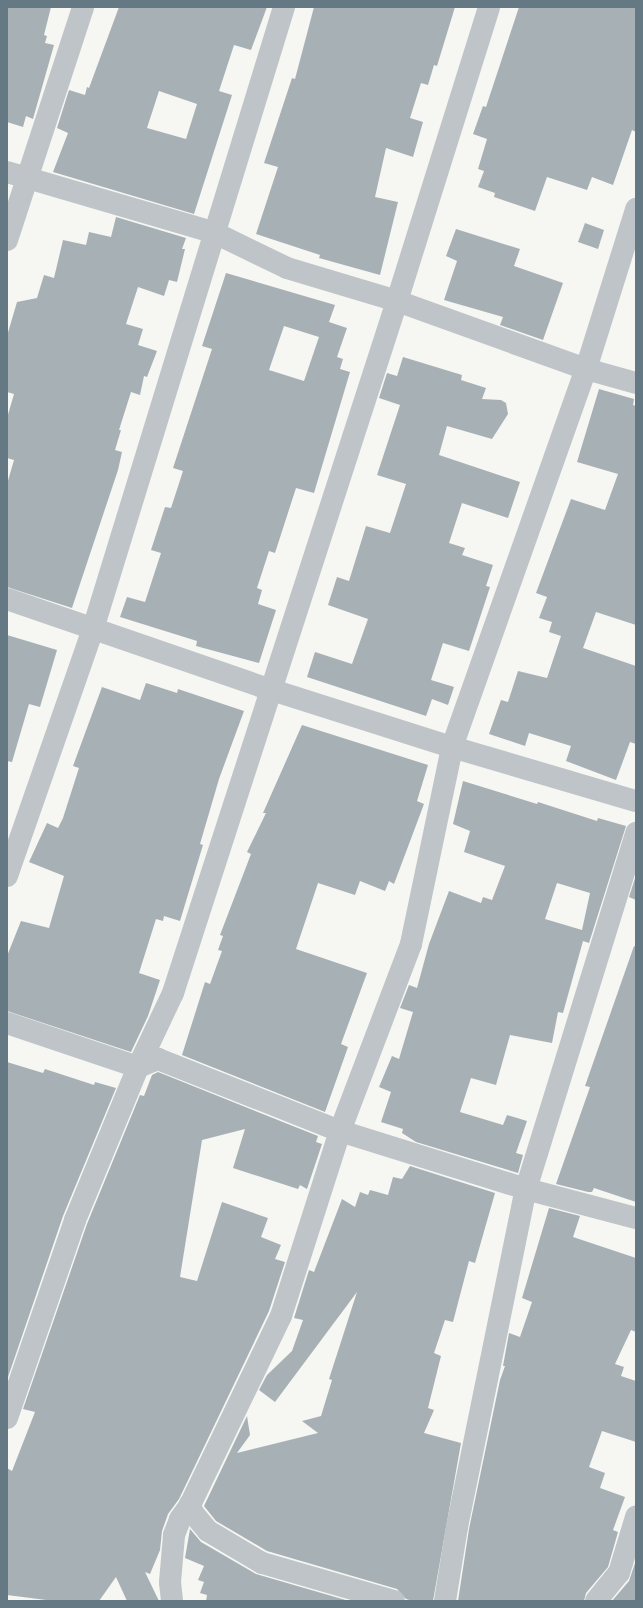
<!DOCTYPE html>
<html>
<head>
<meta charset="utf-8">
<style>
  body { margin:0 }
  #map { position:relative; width:643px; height:1608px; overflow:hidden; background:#f6f6f2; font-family:"Asap Condensed",sans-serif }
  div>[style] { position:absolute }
  .building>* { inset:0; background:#a7b1b5 }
  .minor>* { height:22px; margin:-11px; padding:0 11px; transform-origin:11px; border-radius:11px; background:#bec4c7 }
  span { translate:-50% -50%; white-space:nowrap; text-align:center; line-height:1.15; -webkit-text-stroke:4px #fff; paint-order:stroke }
  .frame { position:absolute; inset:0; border:8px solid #647984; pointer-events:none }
</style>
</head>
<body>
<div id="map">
  <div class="building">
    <div style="clip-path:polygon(7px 7px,51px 7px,44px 35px,47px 36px,45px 43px,54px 45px,33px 119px,26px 116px,23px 127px,7px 122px)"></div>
    <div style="clip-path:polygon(evenodd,119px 7px,267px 7px,251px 50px,234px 45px,219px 91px,232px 95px,194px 214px,53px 172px,68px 133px,57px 128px,69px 90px,85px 95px,87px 87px,89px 88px,119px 7px,159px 91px,197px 104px,186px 139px,147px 128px,159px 91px)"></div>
    <div style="clip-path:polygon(314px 7px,455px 7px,437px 66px,434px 65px,428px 85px,421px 83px,410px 118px,423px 122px,413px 157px,386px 148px,375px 197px,398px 202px,380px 275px,319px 258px,320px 255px,256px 234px,278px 167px,264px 163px,292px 78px,295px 79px)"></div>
    <div style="clip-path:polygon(519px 7px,636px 7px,636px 132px,632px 130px,613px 185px,592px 177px,587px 190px,547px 177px,535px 211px,494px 197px,495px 193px,478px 187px,484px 171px,478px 169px,487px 139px,473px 134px,483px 106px,486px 107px)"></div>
    <div style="clip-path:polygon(116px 217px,186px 238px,182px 249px,185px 249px,177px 282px,169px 280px,164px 296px,138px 287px,126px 324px,143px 329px,138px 345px,157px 351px,147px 377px,144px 376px,140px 395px,131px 392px,119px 430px,121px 430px,115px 450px,122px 452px,118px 470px,72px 608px,7px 587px,7px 484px,14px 460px,7px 458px,7px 418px,14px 394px,7px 392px,7px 336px,17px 302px,37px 298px,44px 275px,54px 278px,63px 240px,86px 245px,89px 232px,111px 237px)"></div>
    <div style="clip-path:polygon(585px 223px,604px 230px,598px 249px,578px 242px)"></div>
    <div style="clip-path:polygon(456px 229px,520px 249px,514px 266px,563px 283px,543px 340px,500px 325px,503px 317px,444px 300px,457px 261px,446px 256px)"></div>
    <div style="clip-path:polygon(evenodd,226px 273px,335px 305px,329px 322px,347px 328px,337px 357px,343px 359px,340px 369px,350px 372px,314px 493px,296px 488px,275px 553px,269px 551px,257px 588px,262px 590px,258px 604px,276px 610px,259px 663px,196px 646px,197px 641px,120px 617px,127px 597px,145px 602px,161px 553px,151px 550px,165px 507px,171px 508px,183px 471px,173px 468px,212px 349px,202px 346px,226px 273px,284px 326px,319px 337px,304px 381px,269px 370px,284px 326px)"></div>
    <div style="clip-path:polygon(403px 357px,462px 375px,461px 380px,486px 388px,482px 399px,501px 400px,506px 403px,508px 414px,492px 439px,447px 426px,439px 455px,520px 482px,508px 518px,462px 503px,449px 543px,465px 548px,462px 555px,493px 565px,486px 586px,490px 587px,469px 651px,443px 643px,431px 680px,454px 687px,448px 705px,432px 699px,426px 716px,307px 677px,315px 652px,352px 664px,368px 619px,328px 605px,337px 577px,349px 581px,366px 526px,390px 533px,406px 484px,377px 475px,400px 405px,379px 398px,387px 373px,397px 376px)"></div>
    <div style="clip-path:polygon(599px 389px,634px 399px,633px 405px,636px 406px,636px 625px,596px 612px,583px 648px,636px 666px,636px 744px,630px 742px,616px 780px,566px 761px,571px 746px,529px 733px,525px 746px,489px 734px,501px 700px,508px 702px,518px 671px,547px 678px,561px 636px,549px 632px,552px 622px,539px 618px,547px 597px,536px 593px,571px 499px,605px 510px,618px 474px,577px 462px)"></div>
    <div style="clip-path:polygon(7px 635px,57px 650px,40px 707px,29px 704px,12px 762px,7px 761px)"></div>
    <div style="clip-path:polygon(146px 683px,177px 693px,178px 689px,244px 711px,219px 779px,200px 844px,203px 845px,180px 921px,164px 916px,163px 921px,156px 919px,139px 973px,160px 980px,148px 1016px,131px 1052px,7px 1011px,7px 956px,21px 921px,49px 928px,64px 876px,29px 862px,47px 823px,58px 828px,63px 818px,78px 771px,79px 768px,73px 766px,102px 687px,140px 700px)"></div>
    <div style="clip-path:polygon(302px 725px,428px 765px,417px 801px,424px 804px,394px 884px,389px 881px,385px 891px,360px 881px,355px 895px,318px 883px,296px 949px,367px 973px,341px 1044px,348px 1047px,325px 1112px,182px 1055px,205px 982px,210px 984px,222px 951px,218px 950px,223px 936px,220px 935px,251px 854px,247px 852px,266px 813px,263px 813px)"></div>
    <div style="clip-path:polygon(evenodd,463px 781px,537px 804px,538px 802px,597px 821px,598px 818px,626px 826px,589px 943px,583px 941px,563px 1013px,558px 1012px,552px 1043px,510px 1035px,496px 1085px,471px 1078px,460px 1112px,503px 1125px,507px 1115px,527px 1121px,516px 1153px,523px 1155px,518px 1173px,416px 1142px,402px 1133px,403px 1129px,381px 1122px,391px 1092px,379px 1087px,392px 1056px,399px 1059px,413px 1012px,400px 1008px,409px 985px,417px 988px,429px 944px,449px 891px,481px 903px,483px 897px,492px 900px,505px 866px,464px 852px,470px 831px,453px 824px,463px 781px,557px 883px,590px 893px,582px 930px,545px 919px,557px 883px)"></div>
    <div style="clip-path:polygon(636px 875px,636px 900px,629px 897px)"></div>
    <div style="clip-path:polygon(634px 946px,636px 947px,636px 1202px,594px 1188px,592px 1192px,588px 1192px,556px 1184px,590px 1087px,585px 1086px)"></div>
    <div style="clip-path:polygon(7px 1062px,43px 1073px,45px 1069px,94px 1085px,95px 1082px,116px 1088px,63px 1216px,7px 1380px)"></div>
    <div style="clip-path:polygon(158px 1072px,318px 1136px,316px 1142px,322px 1144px,307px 1189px,300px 1185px,298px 1189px,233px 1168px,245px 1129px,202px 1140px,180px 1277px,197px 1281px,222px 1202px,268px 1218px,261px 1237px,281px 1245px,275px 1259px,285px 1262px,269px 1311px,179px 1499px,168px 1514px,162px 1531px,160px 1550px,150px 1574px,145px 1572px,159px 1601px,127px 1601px,116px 1577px,99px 1601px,54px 1601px,7px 1595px,7px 1468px,12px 1471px,35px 1412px,23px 1409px,87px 1224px,140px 1095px,144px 1096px,152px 1075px)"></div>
    <div style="clip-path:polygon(410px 1166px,495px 1193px,475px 1263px,469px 1261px,453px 1322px,445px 1320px,434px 1353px,441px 1356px,428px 1408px,434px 1410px,424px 1433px,461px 1443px,433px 1601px,413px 1601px,406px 1599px,397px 1589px,267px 1551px,216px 1521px,204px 1506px,247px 1416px,250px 1435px,237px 1453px,318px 1433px,302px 1421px,321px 1416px,332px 1380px,329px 1379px,357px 1292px,275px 1402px,259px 1390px,267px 1375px,292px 1351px,303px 1320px,294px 1318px,309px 1270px,314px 1272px,342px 1199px,355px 1207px,360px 1192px,368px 1195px,370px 1190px,388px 1195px,393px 1177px,402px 1179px)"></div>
    <div style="clip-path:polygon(549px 1208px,580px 1216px,573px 1237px,636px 1258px,636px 1332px,631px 1330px,615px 1364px,624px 1367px,621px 1376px,636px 1381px,636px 1442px,602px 1431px,589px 1467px,605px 1473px,600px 1488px,625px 1497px,613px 1530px,618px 1532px,608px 1567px,586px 1593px,584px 1601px,458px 1601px,469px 1529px,500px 1380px,505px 1366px,503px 1366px,509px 1333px,520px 1337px,532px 1302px,522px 1298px)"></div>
    <div style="clip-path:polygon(190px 1529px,201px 1542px,256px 1574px,349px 1601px,206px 1601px,207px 1595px,200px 1593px,204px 1582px,198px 1580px,204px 1566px,185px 1558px)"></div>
    <div style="clip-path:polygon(636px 1560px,636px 1601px,612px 1601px,629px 1581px)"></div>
  </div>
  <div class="minor">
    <div style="left:7px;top:172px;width:217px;rotate:16.3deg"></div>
    <div style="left:215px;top:233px;width:80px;rotate:25.9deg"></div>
    <div style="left:287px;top:268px;width:115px;rotate:16.7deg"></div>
    <div style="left:397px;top:301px;width:201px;rotate:19.8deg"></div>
    <div style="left:586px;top:369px;width:52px;rotate:15.6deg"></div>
    <div style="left:7px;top:240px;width:245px;rotate:-71.9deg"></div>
    <div style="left:7px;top:599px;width:280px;rotate:19deg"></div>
    <div style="left:272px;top:690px;width:189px;rotate:17.6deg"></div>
    <div style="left:452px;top:747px;width:192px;rotate:16.4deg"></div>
    <div style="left:7px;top:876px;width:262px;rotate:-70.8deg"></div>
    <div style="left:93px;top:629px;width:651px;rotate:-72.93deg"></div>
    <div style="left:7px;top:1023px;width:138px;rotate:18.6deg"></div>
    <div style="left:138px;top:1067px;width:22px;rotate:-22deg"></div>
    <div style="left:158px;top:1059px;width:196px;rotate:21.6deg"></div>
    <div style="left:340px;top:1131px;width:195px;rotate:17.3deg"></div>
    <div style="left:526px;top:1189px;width:114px;rotate:14.8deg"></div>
    <div style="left:7px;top:1418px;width:209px;rotate:-71deg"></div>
    <div style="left:75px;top:1220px;width:165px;rotate:-67.6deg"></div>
    <div style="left:138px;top:1067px;width:82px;rotate:-64.7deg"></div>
    <div style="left:173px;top:993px;width:727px;rotate:-72.06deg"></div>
    <div style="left:397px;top:301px;width:308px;rotate:-72.6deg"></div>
    <div style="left:172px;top:1601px;width:19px;rotate:-96deg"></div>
    <div style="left:170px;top:1582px;width:47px;rotate:-85.1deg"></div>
    <div style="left:174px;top:1535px;width:17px;rotate:-69deg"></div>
    <div style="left:180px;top:1519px;width:17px;rotate:-54deg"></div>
    <div style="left:394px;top:1601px;width:137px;rotate:-163.9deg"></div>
    <div style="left:262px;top:1563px;width:63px;rotate:-149.3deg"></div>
    <div style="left:208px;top:1531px;width:23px;rotate:-130deg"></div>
    <div style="left:193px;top:1513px;width:9px;rotate:-111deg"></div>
    <div style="left:190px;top:1505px;width:210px;rotate:-64.3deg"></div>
    <div style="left:281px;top:1316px;width:194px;rotate:-72.3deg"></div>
    <div style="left:340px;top:1131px;width:200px;rotate:-69.2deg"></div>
    <div style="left:411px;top:944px;width:201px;rotate:-78.2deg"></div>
    <div style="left:452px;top:747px;width:401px;rotate:-70.5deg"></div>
    <div style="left:586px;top:369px;width:168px;rotate:-72.6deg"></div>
    <div style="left:445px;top:1601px;width:75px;rotate:-80.8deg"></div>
    <div style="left:457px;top:1527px;width:345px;rotate:-78.5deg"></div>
    <div style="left:526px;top:1189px;width:373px;rotate:-72.8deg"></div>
    <div style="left:596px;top:1601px;width:36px;rotate:-51deg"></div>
    <div style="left:619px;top:1573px;width:59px;rotate:-73.1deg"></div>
  </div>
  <div class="frame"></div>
</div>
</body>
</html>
